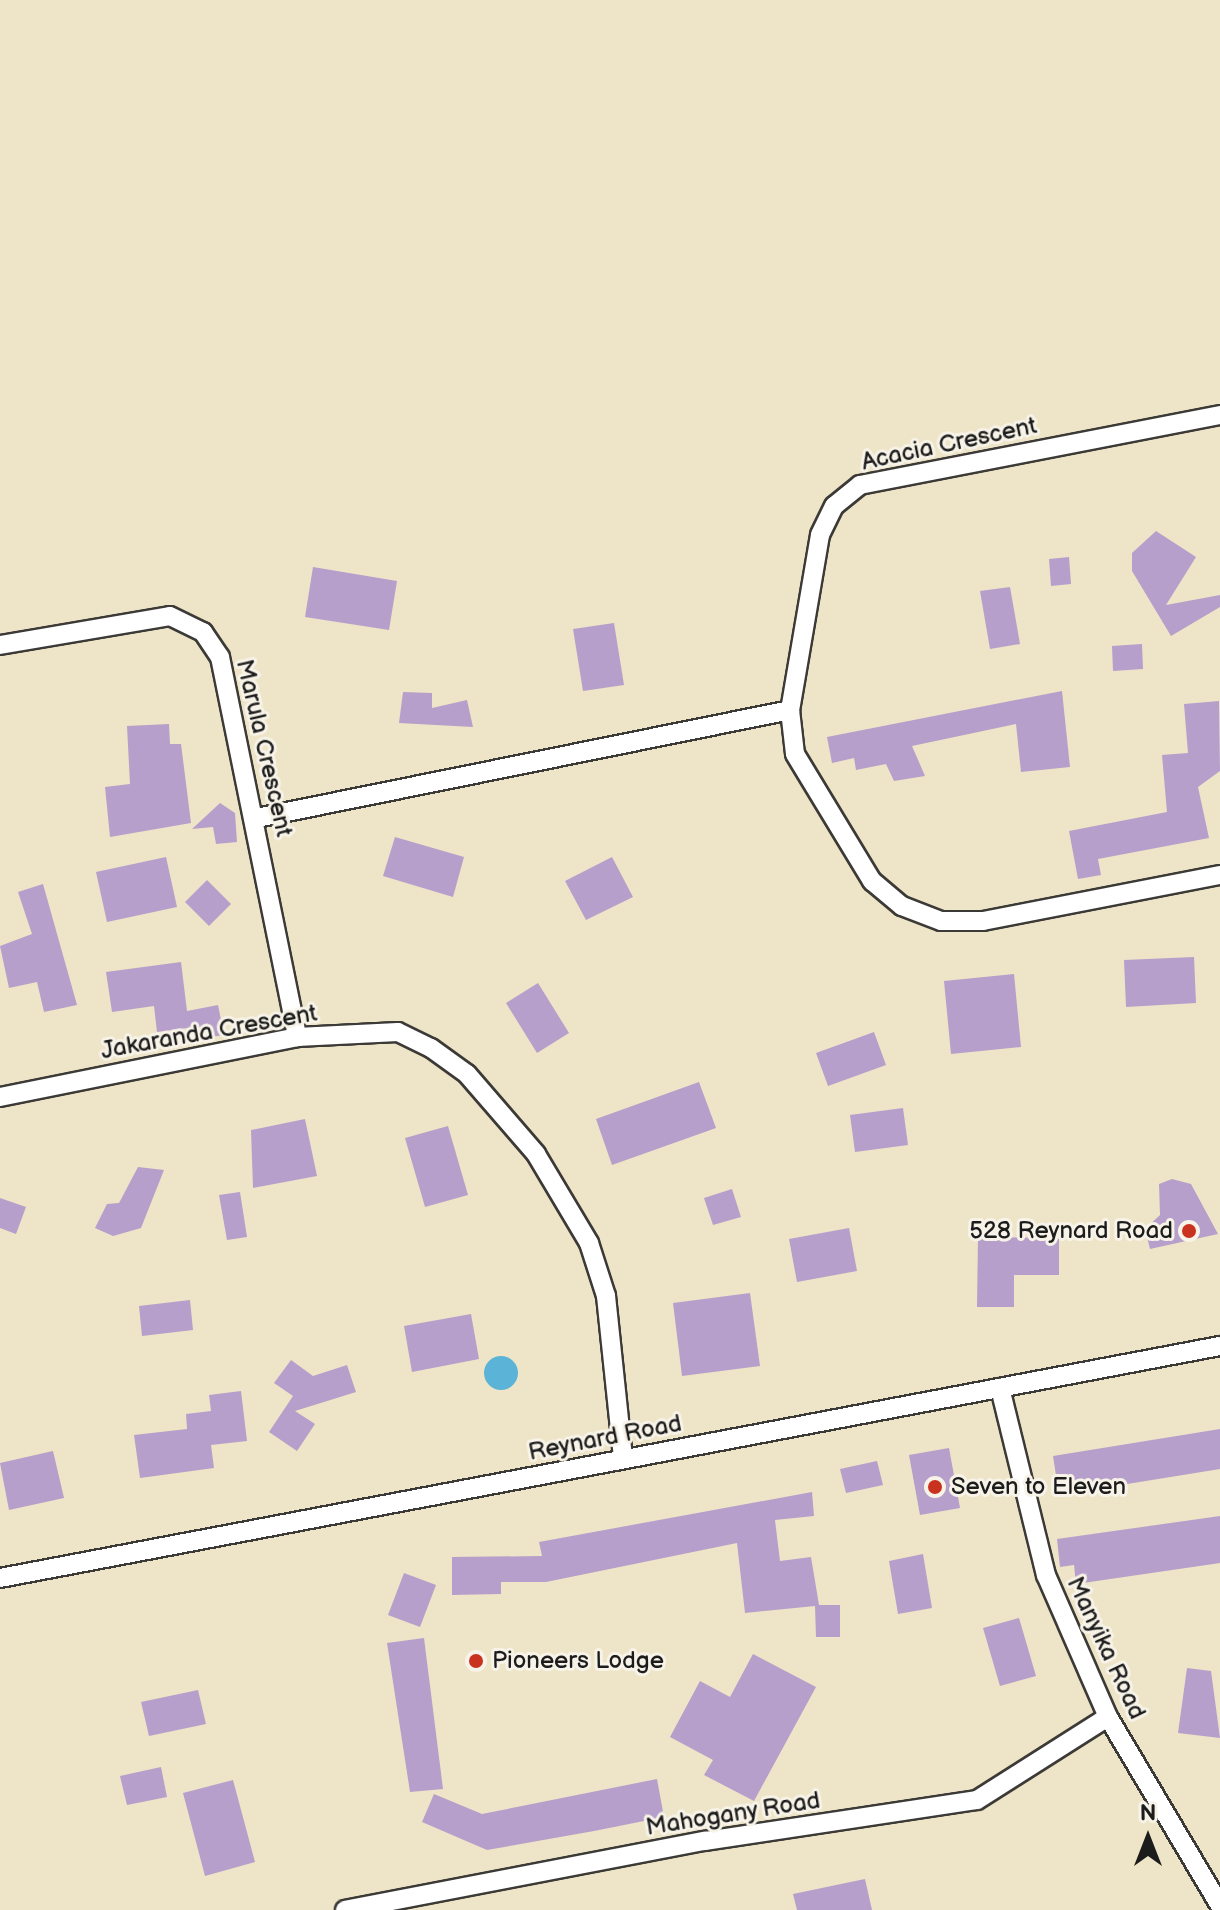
<!DOCTYPE html>
<html>
<head>
<meta charset="utf-8">
<style>
  body { margin:0 }
  #map { position:relative; width:1220px; height:1910px; overflow:hidden; background:#eee4c7; font-family:"Balsamiq Sans",sans-serif }
  div>[style] { position:absolute }
  .water>* { inset:0; background:#5bb4d8 }
  .round { border-radius:50% }
  .building>* { inset:0; background:#b69fcb }
  .roads { filter:drop-shadow(2px 0 #3c3a36) drop-shadow(-2px 0 #3c3a36) drop-shadow(0 2px #3c3a36) drop-shadow(0 -2px #3c3a36) }
  .minor>* { height:18px; margin:-9px; padding:0 9px; transform-origin:9px; border-radius:9px; background:#fff }
  .dots>* { width:22px; height:22px; translate:-50% -50%; box-sizing:border-box; border:4px solid #f7f3e8; border-radius:50% }
  span { translate:-50% -50%; white-space:nowrap; text-align:center; line-height:1.15; -webkit-text-stroke:6px #f7f3e8; paint-order:stroke }
  .street-label { font-size:24px; color:#1c1c1c }
  .poi-label { font-size:24px; color:#1c1c1c }
  .right { translate:-100% -50%; text-align:right }
  .left { translate:0 -50%; text-align:left }
  .north { position:absolute; left:1108px; top:1798px; width:80px; height:80px; -webkit-text-stroke:6px #f7f3e8; paint-order:stroke; rotate:0deg; font-size:22px; font-weight:700; line-height:32px; text-align:center; color:#1c1c1c }
  .north::after { content:''; display:block; margin:auto; width:28px; height:36px; background:#1c1c1c; clip-path:polygon(50% 0,100% 100%,50% 72%,0 100%) }
</style>
</head>
<body>
<div id="map">
  <div class="water">
    <div class="round" style="left:484px;top:1356px;width:34px;height:34px"></div>
  </div>
  <div class="building">
    <div style="clip-path:polygon(1156px 531px,1196px 557px,1166px 605px,1220px 595px,1220px 607px,1171px 636px,1132px 571px,1132px 553px)"></div>
    <div style="clip-path:polygon(1069px 557px,1071px 584px,1051px 586px,1049px 559px)"></div>
    <div style="clip-path:polygon(313px 567px,397px 581px,389px 630px,305px 617px)"></div>
    <div style="clip-path:polygon(1010px 587px,1020px 644px,990px 649px,980px 591px)"></div>
    <div style="clip-path:polygon(614px 623px,624px 685px,583px 691px,573px 629px)"></div>
    <div style="clip-path:polygon(1142px 644px,1143px 669px,1113px 671px,1112px 646px)"></div>
    <div style="clip-path:polygon(1062px 691px,1070px 767px,1021px 772px,1016px 724px,912px 746px,925px 776px,894px 781px,886px 764px,856px 770px,854px 758px,832px 763px,827px 737px)"></div>
    <div style="clip-path:polygon(403px 692px,432px 693px,432px 708px,467px 700px,473px 727px,399px 723px)"></div>
    <div style="clip-path:polygon(1219px 701px,1220px 771px,1198px 787px,1209px 838px,1098px 859px,1101px 875px,1078px 879px,1069px 831px,1167px 812px,1162px 755px,1188px 753px,1184px 704px)"></div>
    <div style="clip-path:polygon(169px 724px,170px 744px,181px 744px,191px 823px,110px 837px,105px 787px,130px 784px,127px 726px)"></div>
    <div style="clip-path:polygon(220px 803px,235px 813px,237px 842px,216px 844px,213px 827px,192px 829px)"></div>
    <div style="clip-path:polygon(395px 837px,464px 857px,453px 897px,383px 876px)"></div>
    <div style="clip-path:polygon(166px 857px,177px 907px,107px 922px,96px 872px)"></div>
    <div style="clip-path:polygon(612px 857px,633px 897px,586px 920px,565px 881px)"></div>
    <div style="clip-path:polygon(207px 880px,231px 904px,209px 926px,185px 902px)"></div>
    <div style="clip-path:polygon(43px 884px,77px 1005px,44px 1012px,37px 982px,9px 988px,0 946px,32px 934px,18px 892px)"></div>
    <div style="clip-path:polygon(1194px 957px,1196px 1003px,1126px 1007px,1124px 960px)"></div>
    <div style="clip-path:polygon(181px 962px,187px 1011px,218px 1005px,224px 1035px,197px 1039px,195px 1027px,157px 1032px,154px 1006px,112px 1012px,106px 972px)"></div>
    <div style="clip-path:polygon(1014px 974px,1021px 1047px,951px 1054px,944px 981px)"></div>
    <div style="clip-path:polygon(538px 983px,569px 1033px,537px 1053px,506px 1003px)"></div>
    <div style="clip-path:polygon(874px 1032px,886px 1065px,828px 1086px,816px 1053px)"></div>
    <div style="clip-path:polygon(699px 1082px,716px 1128px,612px 1165px,596px 1119px)"></div>
    <div style="clip-path:polygon(903px 1108px,908px 1145px,855px 1152px,850px 1115px)"></div>
    <div style="clip-path:polygon(305px 1119px,317px 1176px,253px 1188px,251px 1130px)"></div>
    <div style="clip-path:polygon(448px 1126px,468px 1195px,425px 1207px,405px 1138px)"></div>
    <div style="clip-path:polygon(138px 1167px,164px 1170px,141px 1228px,113px 1236px,95px 1228px,107px 1204px,119px 1203px)"></div>
    <div style="clip-path:polygon(1172px 1179px,1191px 1184px,1218px 1234px,1150px 1249px,1145px 1229px,1160px 1215px,1159px 1184px)"></div>
    <div style="clip-path:polygon(732px 1189px,741px 1217px,713px 1225px,704px 1198px)"></div>
    <div style="clip-path:polygon(240px 1192px,247px 1237px,227px 1240px,219px 1195px)"></div>
    <div style="clip-path:polygon(0 1198px,26px 1207px,16px 1234px,0 1228px)"></div>
    <div style="clip-path:polygon(849px 1228px,857px 1271px,797px 1282px,789px 1239px)"></div>
    <div style="clip-path:polygon(978px 1237px,1059px 1238px,1059px 1275px,1014px 1275px,1014px 1307px,977px 1307px)"></div>
    <div style="clip-path:polygon(750px 1293px,760px 1366px,682px 1376px,673px 1303px)"></div>
    <div style="clip-path:polygon(190px 1300px,193px 1330px,142px 1336px,139px 1306px)"></div>
    <div style="clip-path:polygon(471px 1314px,479px 1359px,412px 1372px,404px 1326px)"></div>
    <div style="clip-path:polygon(291px 1360px,313px 1376px,347px 1365px,356px 1392px,295px 1411px,315px 1424px,297px 1451px,269px 1432px,293px 1396px,274px 1383px)"></div>
    <div style="clip-path:polygon(241px 1391px,247px 1441px,211px 1445px,214px 1468px,140px 1478px,134px 1435px,187px 1429px,186px 1414px,211px 1411px,209px 1395px)"></div>
    <div style="clip-path:polygon(1220px 1429px,1220px 1469px,1059px 1495px,1053px 1456px)"></div>
    <div style="clip-path:polygon(949px 1448px,960px 1508px,920px 1515px,909px 1455px)"></div>
    <div style="clip-path:polygon(53px 1451px,64px 1498px,9px 1510px,0 1463px)"></div>
    <div style="clip-path:polygon(877px 1461px,883px 1485px,846px 1493px,840px 1469px)"></div>
    <div style="clip-path:polygon(812px 1492px,814px 1516px,775px 1520px,780px 1561px,811px 1557px,819px 1605px,840px 1605px,840px 1637px,816px 1637px,815px 1606px,745px 1613px,737px 1543px,546px 1582px,501px 1582px,501px 1594px,452px 1595px,452px 1557px,542px 1556px,539px 1542px)"></div>
    <div style="clip-path:polygon(1220px 1516px,1220px 1563px,1076px 1584px,1074px 1565px,1060px 1567px,1057px 1539px)"></div>
    <div style="clip-path:polygon(923px 1554px,932px 1608px,898px 1614px,889px 1561px)"></div>
    <div style="clip-path:polygon(404px 1573px,436px 1585px,420px 1627px,388px 1615px)"></div>
    <div style="clip-path:polygon(1019px 1618px,1036px 1676px,1000px 1686px,983px 1628px)"></div>
    <div style="clip-path:polygon(424px 1638px,443px 1789px,410px 1792px,387px 1643px)"></div>
    <div style="clip-path:polygon(753px 1654px,816px 1687px,754px 1801px,704px 1775px,713px 1760px,670px 1737px,700px 1681px,730px 1697px)"></div>
    <div style="clip-path:polygon(1187px 1668px,1211px 1671px,1220px 1738px,1178px 1733px)"></div>
    <div style="clip-path:polygon(198px 1690px,206px 1724px,149px 1736px,141px 1702px)"></div>
    <div style="clip-path:polygon(161px 1767px,167px 1797px,127px 1805px,120px 1776px)"></div>
    <div style="clip-path:polygon(657px 1779px,664px 1817px,594px 1831px,487px 1850px,422px 1822px,434px 1794px,482px 1814px)"></div>
    <div style="clip-path:polygon(233px 1780px,255px 1862px,205px 1876px,183px 1793px)"></div>
    <div style="clip-path:polygon(865px 1879px,872px 1910px,797px 1910px,793px 1894px)"></div>
  </div>
  <div class="roads">
    <div class="minor">
      <div style="left:1220px;top:415px;width:367px;rotate:169deg"></div>
      <div style="left:860px;top:485px;width:33px;rotate:141deg"></div>
      <div style="left:834px;top:506px;width:32px;rotate:116deg"></div>
      <div style="left:820px;top:535px;width:178px;rotate:99.7deg"></div>
      <div style="left:790px;top:710px;width:44px;rotate:83.5deg"></div>
      <div style="left:795px;top:754px;width:149px;rotate:58.8deg"></div>
      <div style="left:872px;top:881px;width:39px;rotate:40deg"></div>
      <div style="left:902px;top:906px;width:42px;rotate:21deg"></div>
      <div style="left:941px;top:921px;width:42px"></div>
      <div style="left:983px;top:921px;width:241px;rotate:-11deg"></div>
      <div style="left:0;top:645px;width:172px;rotate:-9.7deg"></div>
      <div style="left:170px;top:616px;width:37px;rotate:26deg"></div>
      <div style="left:203px;top:632px;width:30px;rotate:56deg"></div>
      <div style="left:220px;top:657px;width:388px;rotate:78.5deg"></div>
      <div style="left:257px;top:818px;width:544px;rotate:-11.45deg"></div>
      <div style="left:0;top:1097px;width:303px;rotate:-11.4deg"></div>
      <div style="left:297px;top:1037px;width:101px;rotate:-2.8deg"></div>
      <div style="left:398px;top:1032px;width:37px;rotate:26deg"></div>
      <div style="left:431px;top:1048px;width:44px;rotate:35.8deg"></div>
      <div style="left:467px;top:1074px;width:106px;rotate:49.2deg"></div>
      <div style="left:536px;top:1154px;width:104px;rotate:59.2deg"></div>
      <div style="left:589px;top:1243px;width:56px;rotate:72.2deg"></div>
      <div style="left:606px;top:1296px;width:164px;rotate:84deg"></div>
      <div style="left:1000px;top:1388px;width:193px;rotate:76.2deg"></div>
      <div style="left:1046px;top:1575px;width:155px;rotate:66.4deg"></div>
      <div style="left:1108px;top:1717px;width:220px;rotate:59.3deg"></div>
      <div style="left:0;top:1578px;width:1242px;rotate:-10.77deg"></div>
      <div style="left:345px;top:1910px;width:367px;rotate:-10.9deg"></div>
      <div style="left:705px;top:1841px;width:275px;rotate:-8.6deg"></div>
      <div style="left:977px;top:1800px;width:155px;rotate:-32.4deg"></div>
    </div>
  </div>
  <div class="dots">
    <div style="left:1189px;top:1231px;background:#c8321e"></div>
    <div style="left:935px;top:1487px;background:#c8321e"></div>
    <div style="left:476px;top:1661px;background:#c8321e"></div>
  </div>
  <div class="street-label">
    <span style="left:949px;top:444px;rotate:-12deg">Acacia Crescent</span>
    <span style="left:264px;top:748px;rotate:77deg">Marula Crescent</span>
    <span style="left:209px;top:1032px;rotate:-10deg">Jakaranda Crescent</span>
    <span style="left:605px;top:1438px;rotate:-11deg">Reynard Road</span>
    <span style="left:1106px;top:1648px;rotate:65deg">Manyika Road</span>
    <span style="left:733px;top:1814px;rotate:-9deg">Mahogany Road</span>
  </div>
  <div class="poi-label">
    <span class="right" style="left:1173px;top:1231px">528 Reynard Road</span>
    <span class="left" style="left:951px;top:1487px">Seven to Eleven</span>
    <span class="left" style="left:492px;top:1661px">Pioneers Lodge</span>
  </div>
  <div class="north">N</div>
</div>
</body>
</html>
